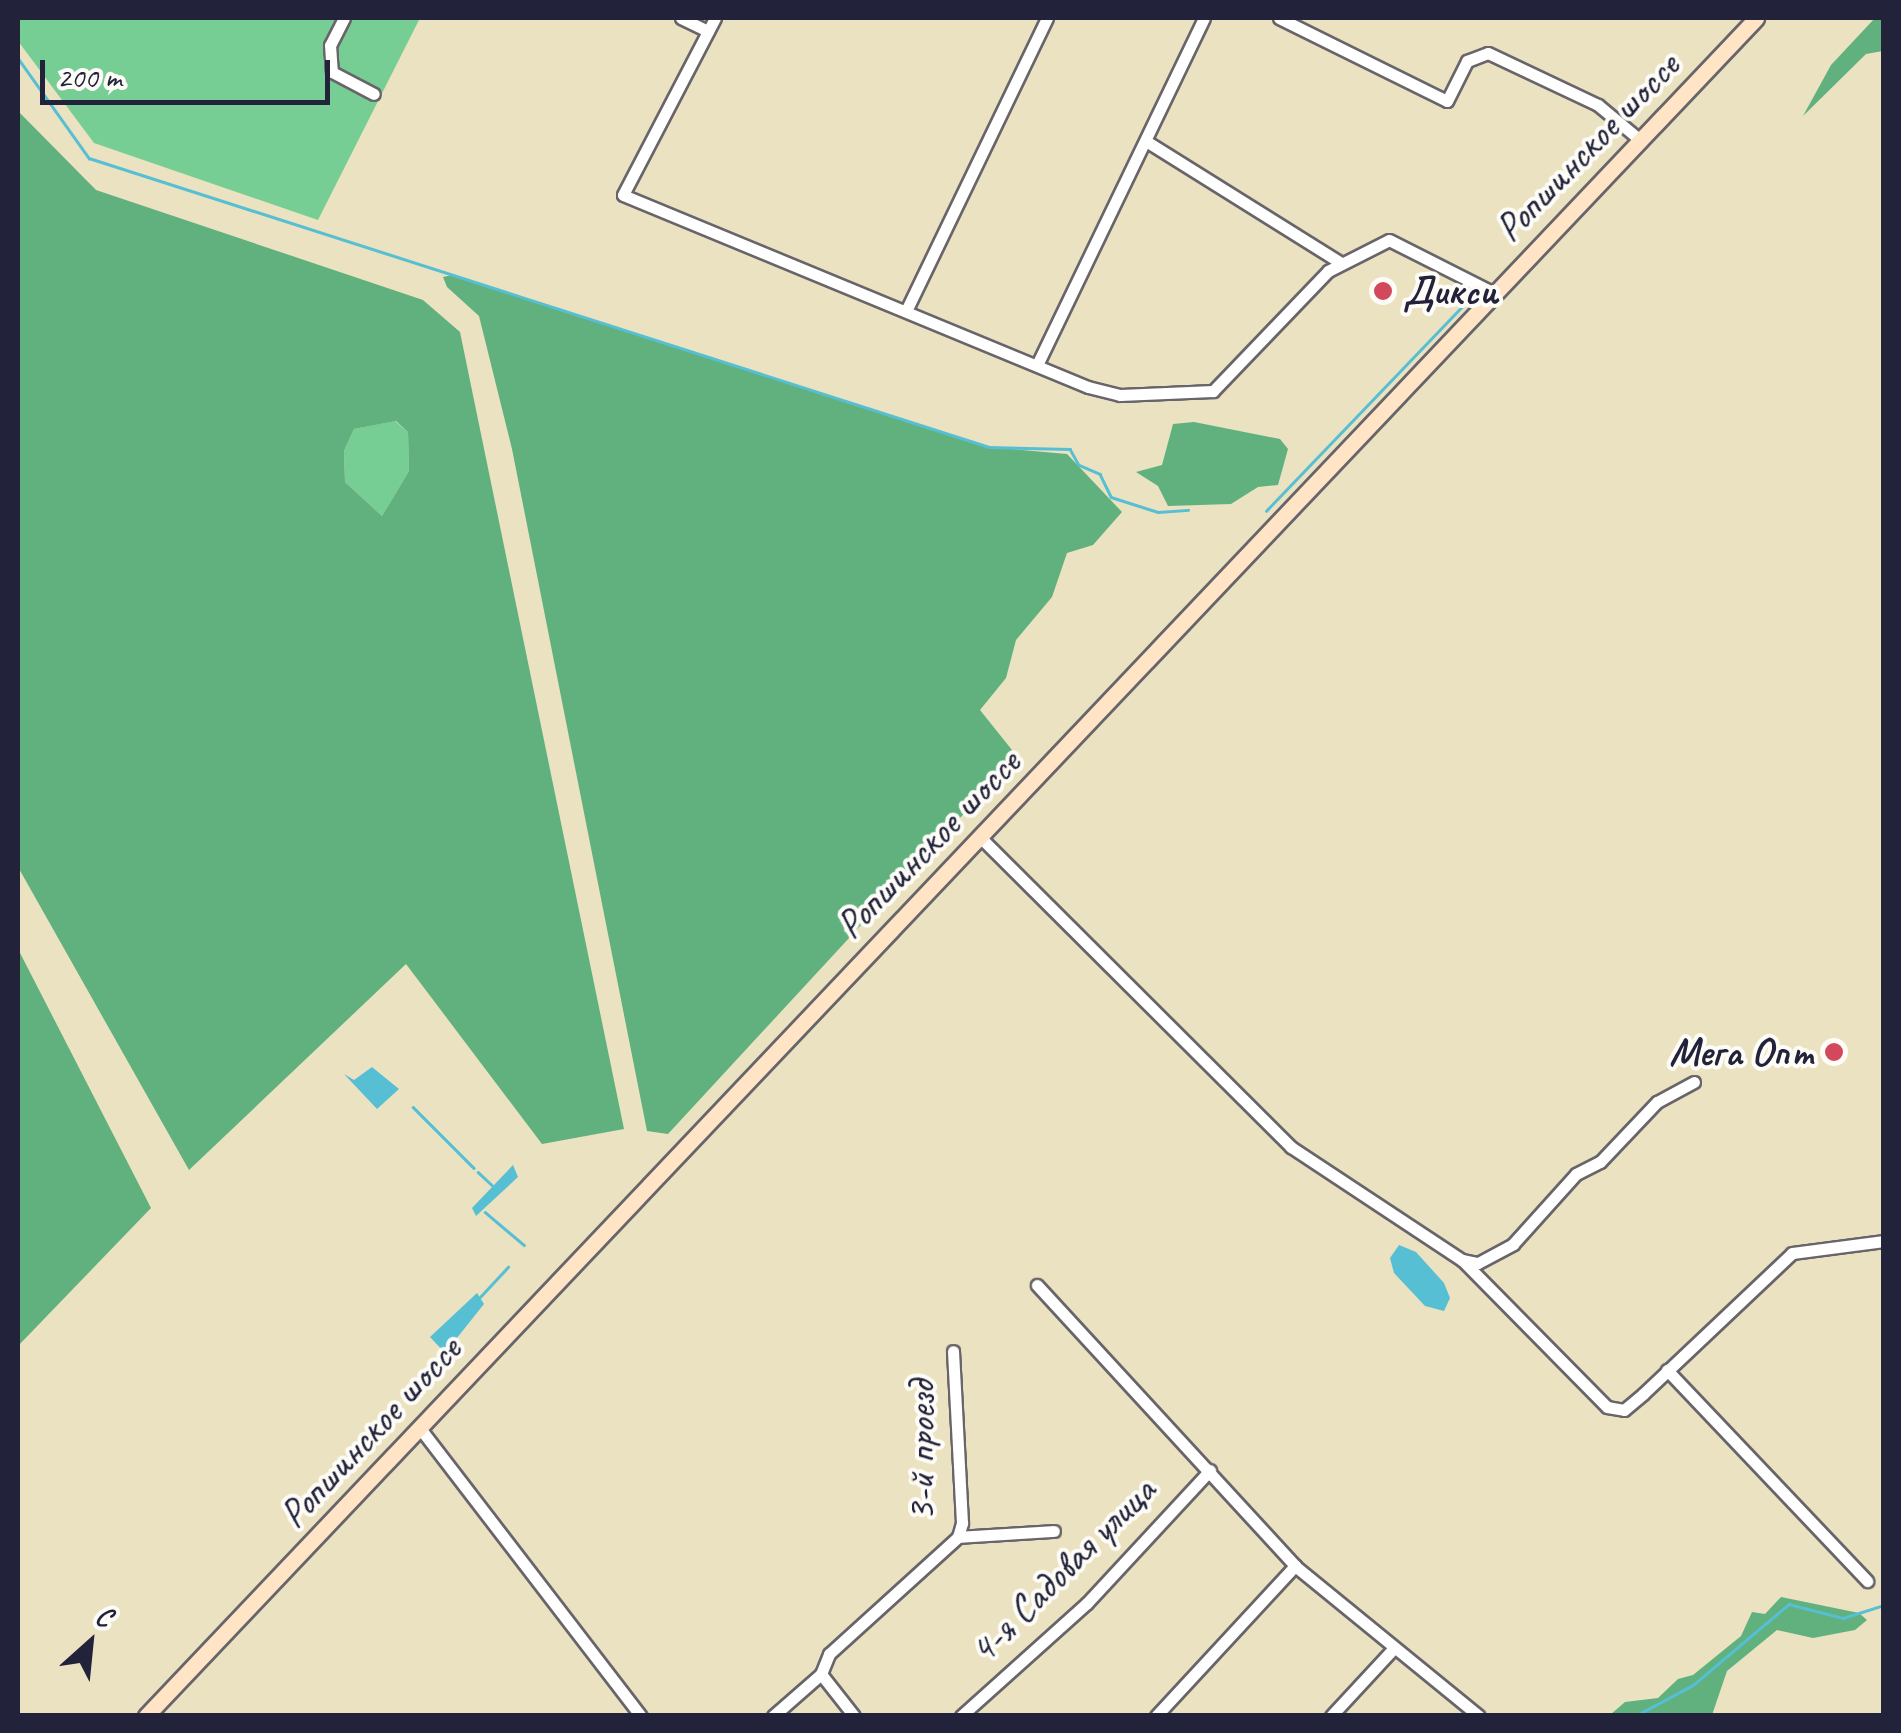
<!DOCTYPE html>
<html>
<head>
<meta charset="utf-8">
<style>
  body { margin:0 }
  #map { position:relative; width:1901px; height:1733px; overflow:hidden; background:#ebe2c1; font-family:Caveat,sans-serif }
  div>[style] { position:absolute }
  .green>* { inset:0; background:#76ce94 }
  .forest>* { inset:0; background:#60b17e }
  .water>* { inset:0; background:#56bfd3 }
  .stream>* { height:2.5px; margin:-1.25px; padding:0 1.25px; transform-origin:1.25px; border-radius:1.25px; background:#56bfd3 }
  .roads { filter:drop-shadow(2px 0 #68656a) drop-shadow(-2px 0 #68656a) drop-shadow(0 2px #68656a) drop-shadow(0 -2px #68656a) }
  .minor>* { height:11px; margin:-5.5px; padding:0 5.5px; transform-origin:5.5px; border-radius:5.5px; background:#fff }
  .secondary>* { height:15px; margin:-7.5px; padding:0 7.5px; transform-origin:7.5px; border-radius:7.5px; background:#ffe4c6 }
  .dots>* { width:28px; height:28px; translate:-50% -50%; box-sizing:border-box; border:5px solid #fdfcf7; border-radius:50% }
  span { translate:-50% -50%; white-space:nowrap; text-align:center; line-height:1.15; -webkit-text-stroke:8px #fdfcf7; paint-order:stroke }
  .street-label { font-size:40px; color:#22223b }
  .poi-label { font-size:40px; color:#22223b; font-weight:700 }
  .left { translate:0 -50%; text-align:left }
  .right { translate:-100% -50%; text-align:right }
  .frame { position:absolute; inset:0; border:20px solid #22223b; pointer-events:none }
  .north { position:absolute; left:40px; top:1593px; width:100px; height:100px; -webkit-text-stroke:8px #fdfcf7; paint-order:stroke; rotate:27deg; font-size:28px; font-weight:700; line-height:40px; text-align:center; color:#22223b }
  .north::after { content:''; display:block; margin:auto; width:35px; height:45px; background:#22223b; clip-path:polygon(50% 0,100% 100%,50% 72%,0 100%) }
  .scale { position:absolute; left:40px; top:60px; width:290px; height:45px; box-sizing:border-box; border:5px solid #22223b; border-top:0; padding-left:12px; font-size:30px; line-height:35px; white-space:nowrap; color:#22223b; -webkit-text-stroke:8px #fdfcf7; paint-order:stroke }
</style>
</head>
<body>
<div id="map">
  <div class="green">
    <div style="clip-path:polygon(18px 18px,420px 18px,318px 220px,94px 143px,18px 41px)"></div>
    <div style="clip-path:polygon(395px 421px,408px 432px,409px 471px,382px 516px,345px 482px,344px 451px,354px 429px)"></div>
  </div>
  <div class="forest">
    <div style="clip-path:polygon(1875px 18px,1883px 18px,1883px 51px,1866px 54px,1803px 116px,1831px 65px)"></div>
    <div style="clip-path:polygon(evenodd,18px 111px,96px 190px,423px 300px,460px 332px,624px 1129px,542px 1144px,406px 964px,189px 1170px,18px 867px,18px 111px,396px 421px,408px 432px,409px 471px,382px 516px,345px 482px,344px 451px,354px 429px,396px 421px)"></div>
    <div style="clip-path:polygon(452px 275px,989px 447px,1067px 454px,1122px 512px,1093px 545px,1067px 553px,1052px 597px,1016px 640px,1006px 678px,980px 710px,1012px 750px,1008px 766px,668px 1134px,647px 1131px,512px 449px,479px 316px,447px 287px,443px 277px)"></div>
    <div style="clip-path:polygon(1194px 422px,1280px 439px,1288px 449px,1278px 485px,1258px 487px,1231px 504px,1168px 506px,1158px 486px,1136px 472px,1162px 465px,1173px 424px)"></div>
    <div style="clip-path:polygon(18px 949px,151px 1208px,18px 1346px)"></div>
    <div style="clip-path:polygon(1781px 1597px,1859px 1613px,1867px 1620px,1855px 1630px,1813px 1638px,1777px 1630px,1727px 1671px,1712px 1715px,1610px 1715px,1625px 1702px,1658px 1698px,1678px 1679px,1693px 1675px,1741px 1636px,1752px 1612px,1765px 1614px)"></div>
  </div>
  <div class="water">
    <div style="clip-path:polygon(372px 1067px,399px 1089px,377px 1109px,344px 1074px,354px 1080px)"></div>
    <div style="clip-path:polygon(513px 1165px,518px 1177px,476px 1216px,472px 1208px)"></div>
    <div style="clip-path:polygon(1399px 1245px,1416px 1252px,1444px 1283px,1450px 1298px,1444px 1311px,1425px 1306px,1394px 1273px,1390px 1258px)"></div>
    <div style="clip-path:polygon(477px 1293px,484px 1304px,445px 1353px,430px 1337px)"></div>
  </div>
  <div class="stream">
    <div style="left:18px;top:58px;width:123px;rotate:54.6deg"></div>
    <div style="left:89px;top:158px;width:945px;rotate:17.8deg"></div>
    <div style="left:989px;top:447px;width:81px;rotate:1.4deg"></div>
    <div style="left:1070px;top:449px;width:18px;rotate:61deg"></div>
    <div style="left:1079px;top:465px;width:23px;rotate:23deg"></div>
    <div style="left:1100px;top:474px;width:25px;rotate:64deg"></div>
    <div style="left:1111px;top:497px;width:49px;rotate:17.7deg"></div>
    <div style="left:1158px;top:512px;width:30px;rotate:-4deg"></div>
    <div style="left:1266px;top:511px;width:298px;rotate:-46.2deg"></div>
    <div style="left:413px;top:1107px;width:86px;rotate:45deg"></div>
    <div style="left:478px;top:1172px;width:19px;rotate:43deg"></div>
    <div style="left:485px;top:1212px;width:51px;rotate:40.2deg"></div>
    <div style="left:480px;top:1297px;width:41px;rotate:-47deg"></div>
    <div style="left:1635px;top:1716px;width:66px;rotate:-28.1deg"></div>
    <div style="left:1693px;top:1685px;width:126px;rotate:-40.2deg"></div>
    <div style="left:1789px;top:1604px;width:56px;rotate:14.5deg"></div>
    <div style="left:1843px;top:1618px;width:43px;rotate:-17.6deg"></div>
  </div>
  <div class="roads">
    <div class="minor">
      <div style="left:344px;top:18px;width:30px;rotate:117deg"></div>
      <div style="left:330px;top:45px;width:27px;rotate:86deg"></div>
      <div style="left:332px;top:72px;width:47px;rotate:27.6deg"></div>
      <div style="left:681px;top:18px;width:30px;rotate:26deg"></div>
      <div style="left:715px;top:18px;width:199px;rotate:117.5deg"></div>
      <div style="left:623px;top:195px;width:503px;rotate:22.44deg"></div>
      <div style="left:1088px;top:387px;width:33px;rotate:14deg"></div>
      <div style="left:1120px;top:395px;width:93px;rotate:-2.5deg"></div>
      <div style="left:1213px;top:391px;width:166px;rotate:-46.2deg"></div>
      <div style="left:1328px;top:271px;width:68px;rotate:-26.9deg"></div>
      <div style="left:1389px;top:240px;width:118px;rotate:26.8deg"></div>
      <div style="left:1279px;top:18px;width:187px;rotate:26.3deg"></div>
      <div style="left:1447px;top:101px;width:45px;rotate:-63.4deg"></div>
      <div style="left:1467px;top:61px;width:22px;rotate:-21deg"></div>
      <div style="left:1488px;top:53px;width:122px;rotate:25.3deg"></div>
      <div style="left:1598px;top:105px;width:53px;rotate:39.7deg"></div>
      <div style="left:1146px;top:141px;width:230px;rotate:32deg"></div>
      <div style="left:906px;top:311px;width:325px;rotate:-64.3deg"></div>
      <div style="left:1037px;top:365px;width:385px;rotate:-64.3deg"></div>
      <div style="left:981px;top:838px;width:438px;rotate:44.9deg"></div>
      <div style="left:1291px;top:1147px;width:205px;rotate:33.5deg"></div>
      <div style="left:1462px;top:1260px;width:206px;rotate:45.4deg"></div>
      <div style="left:1607px;top:1407px;width:17px;rotate:10deg"></div>
      <div style="left:1624px;top:1410px;width:25px;rotate:-40deg"></div>
      <div style="left:1643px;top:1394px;width:205px;rotate:-43.4deg"></div>
      <div style="left:1792px;top:1253px;width:93px;rotate:-7.4deg"></div>
      <div style="left:1462px;top:1260px;width:16px;rotate:11deg"></div>
      <div style="left:1478px;top:1263px;width:40px;rotate:-28deg"></div>
      <div style="left:1513px;top:1244px;width:94px;rotate:-48deg"></div>
      <div style="left:1576px;top:1174px;width:27px;rotate:-27deg"></div>
      <div style="left:1600px;top:1162px;width:83px;rotate:-46.5deg"></div>
      <div style="left:1657px;top:1102px;width:42px;rotate:-28.4deg"></div>
      <div style="left:1037px;top:1285px;width:381px;rotate:47.4deg"></div>
      <div style="left:1295px;top:1566px;width:237px;rotate:39.2deg"></div>
      <div style="left:1667px;top:1370px;width:291px;rotate:46.5deg"></div>
      <div style="left:419px;top:1427px;width:364px;rotate:52.5deg"></div>
      <div style="left:958px;top:1537px;width:96px;rotate:-3.6deg"></div>
      <div style="left:821px;top:1674px;width:22px;rotate:-68deg"></div>
      <div style="left:829px;top:1654px;width:174px;rotate:-42.2deg"></div>
      <div style="left:958px;top:1537px;width:15px;rotate:-74deg"></div>
      <div style="left:962px;top:1523px;width:172px;rotate:-93deg"></div>
      <div style="left:821px;top:1674px;width:53px;rotate:51.8deg"></div>
      <div style="left:773px;top:1716px;width:64px;rotate:-41.2deg"></div>
      <div style="left:961px;top:1716px;width:169px;rotate:-41.9deg"></div>
      <div style="left:1087px;top:1603px;width:181px;rotate:-47.2deg"></div>
      <div style="left:1156px;top:1716px;width:205px;rotate:-47.2deg"></div>
      <div style="left:1331px;top:1716px;width:93px;rotate:-47.2deg"></div>
    </div>
    <div class="secondary">
      <div style="left:146px;top:1716px;width:2340px;rotate:-46.52deg"></div>
    </div>
  </div>
  <div class="dots">
    <div style="left:1383px;top:291px;background:#d1495b"></div>
    <div style="left:1834px;top:1052px;background:#d1495b"></div>
  </div>
  <div class="street-label">
    <span style="left:1587px;top:147px;rotate:-46deg">Ропшинское шоссе</span>
    <span style="left:928px;top:844px;rotate:-46deg">Ропшинское шоссе</span>
    <span style="left:370px;top:1432px;rotate:-47deg">Ропшинское шоссе</span>
    <span style="left:921px;top:1451px;rotate:-90deg">3-й проезд</span>
    <span style="left:1062px;top:1570px;rotate:-45deg">4-я Садовая улица</span>
  </div>
  <div class="poi-label">
    <span class="left" style="left:1403px;top:291px">Дикси</span>
    <span class="right" style="left:1814px;top:1052px">Мега Опт</span>
  </div>
  <div class="frame"></div>
  <div class="north">С</div>
  <div class="scale">200 m</div>
</div>
</body>
</html>
